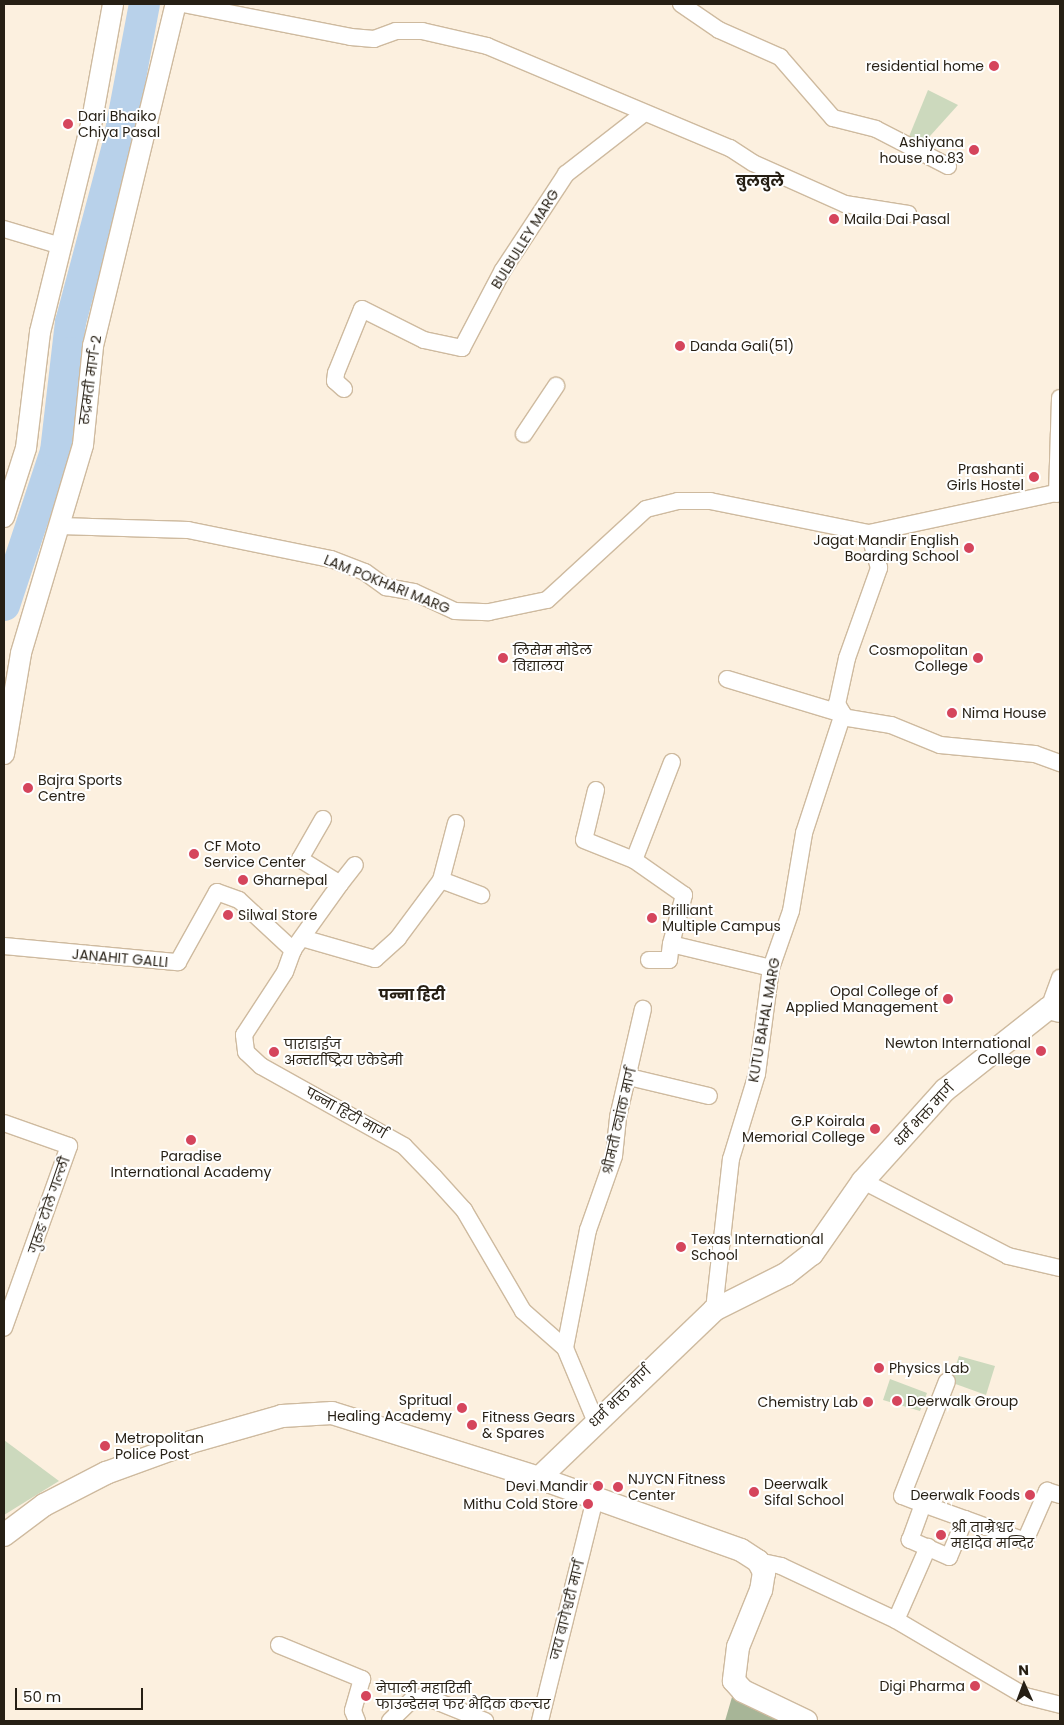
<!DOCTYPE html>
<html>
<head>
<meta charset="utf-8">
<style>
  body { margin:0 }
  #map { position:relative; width:1064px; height:1725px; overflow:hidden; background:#fcf0df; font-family:Poppins,"Noto Sans Devanagari",sans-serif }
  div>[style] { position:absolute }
  .green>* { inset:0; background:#ccd9bd }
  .forest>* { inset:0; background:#a7b597 }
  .river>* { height:31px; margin:-15.5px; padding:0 15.5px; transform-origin:15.5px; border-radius:15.5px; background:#b8d1ea }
  .roads { filter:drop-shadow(1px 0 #ceba9f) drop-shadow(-1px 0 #ceba9f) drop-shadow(0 1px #ceba9f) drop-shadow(0 -1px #ceba9f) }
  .minor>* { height:16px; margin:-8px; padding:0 8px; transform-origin:8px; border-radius:8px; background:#fff }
  .tertiary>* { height:20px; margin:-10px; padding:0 10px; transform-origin:10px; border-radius:10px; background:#fff }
  .secondary>* { height:22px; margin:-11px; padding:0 11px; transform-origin:11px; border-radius:11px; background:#fff }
  .dots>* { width:14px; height:14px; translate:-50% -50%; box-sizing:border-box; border:2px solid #fff; border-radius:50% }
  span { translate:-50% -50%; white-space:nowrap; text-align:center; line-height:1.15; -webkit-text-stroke:4px #fff; paint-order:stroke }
  .poi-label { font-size:14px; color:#261f14 }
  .right { translate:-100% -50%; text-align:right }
  .left { translate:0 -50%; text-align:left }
  .street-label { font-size:14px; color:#261f14 }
  .neighbourhood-label { font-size:15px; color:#261f14; font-weight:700 }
  .frame { position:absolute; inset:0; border:5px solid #261f14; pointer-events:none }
  .north { position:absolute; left:999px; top:1660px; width:50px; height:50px; -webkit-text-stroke:4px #fff; paint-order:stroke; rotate:358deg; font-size:14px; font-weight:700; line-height:20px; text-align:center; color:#261f14 }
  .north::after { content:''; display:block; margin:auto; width:18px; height:22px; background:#261f14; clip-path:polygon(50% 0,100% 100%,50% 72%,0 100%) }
  .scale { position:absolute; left:15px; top:1688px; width:128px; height:22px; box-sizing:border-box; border:2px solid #261f14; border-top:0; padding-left:6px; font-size:15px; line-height:18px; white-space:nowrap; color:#261f14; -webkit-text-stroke:4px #fff; paint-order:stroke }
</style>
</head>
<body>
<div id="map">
  <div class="green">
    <div style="clip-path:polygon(928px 90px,958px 105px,921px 146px,908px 139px)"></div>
    <div style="clip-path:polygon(959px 1356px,995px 1366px,986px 1395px,950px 1382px)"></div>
    <div style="clip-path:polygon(890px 1379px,927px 1393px,920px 1411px,883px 1400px)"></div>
    <div style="clip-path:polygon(4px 1440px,59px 1481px,4px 1515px)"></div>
  </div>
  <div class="forest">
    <div style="clip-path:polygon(732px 1697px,790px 1721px,725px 1721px)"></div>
  </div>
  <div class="river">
    <div style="left:4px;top:605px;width:162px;rotate:-71.7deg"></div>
    <div style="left:55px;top:451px;width:130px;rotate:-83.4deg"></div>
    <div style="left:70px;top:322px;width:187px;rotate:-75.1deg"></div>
    <div style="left:118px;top:141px;width:139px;rotate:-79.3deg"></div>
  </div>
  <div class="roads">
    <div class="minor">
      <div style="left:183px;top:4px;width:171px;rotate:11.1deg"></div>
      <div style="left:351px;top:37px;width:23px;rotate:5deg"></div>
      <div style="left:374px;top:39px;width:23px;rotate:-20deg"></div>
      <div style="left:396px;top:31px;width:26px"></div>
      <div style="left:422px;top:31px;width:67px;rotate:13deg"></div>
      <div style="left:487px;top:46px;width:264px;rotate:22.8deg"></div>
      <div style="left:730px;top:148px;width:27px;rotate:33deg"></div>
      <div style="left:753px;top:163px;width:101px;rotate:24deg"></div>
      <div style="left:845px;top:204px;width:64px;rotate:9deg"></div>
      <div style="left:681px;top:4px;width:46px;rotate:34.4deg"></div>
      <div style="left:719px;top:30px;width:67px;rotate:23.9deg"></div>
      <div style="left:780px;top:57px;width:81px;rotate:49deg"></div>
      <div style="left:833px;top:118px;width:44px;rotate:14.3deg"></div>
      <div style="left:876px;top:129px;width:81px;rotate:27.2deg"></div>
      <div style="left:4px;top:229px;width:59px;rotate:16.6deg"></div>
      <div style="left:344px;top:389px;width:12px;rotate:-138deg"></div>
      <div style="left:335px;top:381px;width:8px;rotate:-83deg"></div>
      <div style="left:336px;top:373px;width:69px;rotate:-67.9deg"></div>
      <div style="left:362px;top:309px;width:69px;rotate:26.6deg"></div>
      <div style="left:424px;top:340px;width:39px;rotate:12deg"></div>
      <div style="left:462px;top:348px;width:88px;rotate:-62.3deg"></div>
      <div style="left:503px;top:270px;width:115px;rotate:-56.7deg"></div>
      <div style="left:566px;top:174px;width:98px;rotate:-37.9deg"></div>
      <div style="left:524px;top:434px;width:58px;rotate:-56.3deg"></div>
      <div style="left:1057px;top:494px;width:96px;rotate:-88.2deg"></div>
      <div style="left:60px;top:526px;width:128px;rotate:1.8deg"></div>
      <div style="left:188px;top:530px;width:146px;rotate:11.5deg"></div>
      <div style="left:331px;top:559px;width:36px;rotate:21deg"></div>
      <div style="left:365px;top:572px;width:26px;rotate:36deg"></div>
      <div style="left:386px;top:587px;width:28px;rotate:10deg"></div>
      <div style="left:414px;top:592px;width:45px;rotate:24.9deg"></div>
      <div style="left:455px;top:611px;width:34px;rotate:2deg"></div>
      <div style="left:489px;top:612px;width:59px;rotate:-11.7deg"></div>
      <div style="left:547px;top:600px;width:134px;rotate:-42.6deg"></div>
      <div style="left:646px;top:509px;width:33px;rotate:-14deg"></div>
      <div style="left:678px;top:501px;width:32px"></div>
      <div style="left:710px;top:501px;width:162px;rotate:11.4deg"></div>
      <div style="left:869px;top:533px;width:195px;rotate:-12.1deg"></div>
      <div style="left:727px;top:679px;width:121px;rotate:16.8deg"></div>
      <div style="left:842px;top:717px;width:50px;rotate:9.3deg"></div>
      <div style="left:891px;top:725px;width:53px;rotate:22.2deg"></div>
      <div style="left:940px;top:745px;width:95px;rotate:5.4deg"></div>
      <div style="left:1035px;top:754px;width:27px;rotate:20deg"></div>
      <div style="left:596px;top:790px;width:51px;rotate:103.5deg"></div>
      <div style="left:584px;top:840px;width:54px;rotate:21.8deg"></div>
      <div style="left:634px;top:860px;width:61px;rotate:35deg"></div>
      <div style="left:684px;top:895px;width:51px;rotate:104.9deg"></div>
      <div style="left:671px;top:944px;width:103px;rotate:13.5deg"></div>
      <div style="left:323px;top:819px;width:46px;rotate:119.9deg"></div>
      <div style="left:300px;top:859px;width:47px;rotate:32deg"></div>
      <div style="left:340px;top:884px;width:81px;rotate:125.5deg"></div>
      <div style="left:293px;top:950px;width:23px;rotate:110deg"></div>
      <div style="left:285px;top:972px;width:75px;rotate:123.1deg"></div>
      <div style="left:244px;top:1035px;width:17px;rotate:83deg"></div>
      <div style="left:246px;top:1052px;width:21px;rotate:43deg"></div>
      <div style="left:261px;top:1066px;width:164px;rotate:29.2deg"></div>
      <div style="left:404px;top:1146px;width:43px;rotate:45.9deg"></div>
      <div style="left:434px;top:1177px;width:45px;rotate:47.7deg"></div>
      <div style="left:464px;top:1210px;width:117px;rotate:59.7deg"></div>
      <div style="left:523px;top:1311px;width:56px;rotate:41.4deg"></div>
      <div style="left:565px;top:1348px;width:80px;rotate:67.3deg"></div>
      <div style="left:456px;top:823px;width:59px;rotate:104.7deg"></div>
      <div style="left:441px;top:880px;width:43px;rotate:20.6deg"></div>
      <div style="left:634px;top:860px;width:105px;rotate:-68.8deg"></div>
      <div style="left:340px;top:884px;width:24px;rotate:-52deg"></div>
      <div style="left:302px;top:938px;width:76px;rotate:16deg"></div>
      <div style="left:375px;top:959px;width:31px;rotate:-42deg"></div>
      <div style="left:398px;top:938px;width:72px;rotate:-53.4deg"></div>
      <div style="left:4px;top:946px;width:175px;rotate:5.3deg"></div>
      <div style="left:178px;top:962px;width:80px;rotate:-60.9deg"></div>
      <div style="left:217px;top:892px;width:23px;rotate:20deg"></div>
      <div style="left:239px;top:900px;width:74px;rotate:42.8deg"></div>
      <div style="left:649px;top:960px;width:20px"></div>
      <div style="left:669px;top:960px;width:16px;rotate:-83deg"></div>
      <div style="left:1049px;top:1008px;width:32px;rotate:-70deg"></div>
      <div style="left:629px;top:1077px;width:82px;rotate:13.4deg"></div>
      <div style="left:4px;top:1123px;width:69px;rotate:19.5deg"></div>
      <div style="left:69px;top:1146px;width:193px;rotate:109.7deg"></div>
      <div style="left:863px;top:1181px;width:163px;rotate:27.3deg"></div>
      <div style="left:1008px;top:1256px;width:53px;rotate:13deg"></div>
      <div style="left:714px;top:1310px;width:152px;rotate:-83.6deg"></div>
      <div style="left:731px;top:1159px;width:89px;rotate:-73deg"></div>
      <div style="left:757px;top:1074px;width:107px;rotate:-82.5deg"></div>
      <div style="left:771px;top:968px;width:60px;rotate:-70.7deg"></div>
      <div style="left:791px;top:911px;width:79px;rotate:-80.5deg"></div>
      <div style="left:804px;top:833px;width:125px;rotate:-71.9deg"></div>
      <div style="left:843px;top:714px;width:12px;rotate:-121deg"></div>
      <div style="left:837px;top:704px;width:47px;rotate:-77.7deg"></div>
      <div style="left:847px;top:658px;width:96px;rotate:-70.4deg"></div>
      <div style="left:879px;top:568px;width:36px;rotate:-106deg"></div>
      <div style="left:565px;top:1348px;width:120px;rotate:-79deg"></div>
      <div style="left:588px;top:1230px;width:78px;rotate:-70.6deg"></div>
      <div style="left:614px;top:1156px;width:39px;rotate:-84deg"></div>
      <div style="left:618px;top:1117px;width:111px;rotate:-77deg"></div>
      <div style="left:923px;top:1504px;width:45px;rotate:19.7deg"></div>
      <div style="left:965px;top:1519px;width:41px;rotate:112.8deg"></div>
      <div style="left:949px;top:1557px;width:43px;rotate:-156.4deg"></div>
      <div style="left:910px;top:1540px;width:38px;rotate:-70deg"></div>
      <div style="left:923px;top:1504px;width:22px;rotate:-159deg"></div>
      <div style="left:902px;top:1496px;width:123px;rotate:-68.6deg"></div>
      <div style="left:965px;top:1519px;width:64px;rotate:20.1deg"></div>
      <div style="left:1025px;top:1541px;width:55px;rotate:-66.3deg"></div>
      <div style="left:1047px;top:1491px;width:14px;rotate:17deg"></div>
      <div style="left:758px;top:1561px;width:24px;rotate:12deg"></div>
      <div style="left:781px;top:1566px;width:127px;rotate:25.2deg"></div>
      <div style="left:896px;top:1620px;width:150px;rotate:30.5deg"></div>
      <div style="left:1025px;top:1696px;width:36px;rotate:14deg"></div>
      <div style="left:896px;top:1620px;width:80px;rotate:-66.3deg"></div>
      <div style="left:279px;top:1645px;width:90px;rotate:22.3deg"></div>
      <div style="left:362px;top:1679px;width:33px;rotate:106deg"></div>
      <div style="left:353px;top:1711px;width:11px;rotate:68deg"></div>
      <div style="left:390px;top:1721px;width:33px;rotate:-44deg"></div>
      <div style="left:414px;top:1698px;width:12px;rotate:-5deg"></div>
      <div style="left:426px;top:1697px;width:64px;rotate:22.1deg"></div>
      <div style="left:540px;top:1721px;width:229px;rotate:-76.1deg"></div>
    </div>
    <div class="tertiary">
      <div style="left:4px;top:517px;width:72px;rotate:-72.3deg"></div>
      <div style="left:26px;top:448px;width:117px;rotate:-83.1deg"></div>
      <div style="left:40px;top:332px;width:218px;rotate:-76.2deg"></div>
      <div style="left:92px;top:120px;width:118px;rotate:-79.7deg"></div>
      <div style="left:4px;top:754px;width:102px;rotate:-80.4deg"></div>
      <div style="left:21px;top:653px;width:217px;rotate:-73.4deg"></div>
      <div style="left:83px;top:445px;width:100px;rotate:-84.2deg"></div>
      <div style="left:93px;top:346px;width:352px;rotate:-76.4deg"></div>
    </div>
    <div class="secondary">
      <div style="left:539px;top:1478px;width:243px;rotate:-43.8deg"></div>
      <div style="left:714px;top:1310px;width:80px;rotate:-26.6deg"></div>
      <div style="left:786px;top:1274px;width:33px;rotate:-38deg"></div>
      <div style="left:812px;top:1254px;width:89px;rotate:-55.1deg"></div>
      <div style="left:863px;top:1181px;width:122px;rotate:-48deg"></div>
      <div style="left:945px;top:1090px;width:132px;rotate:-38.3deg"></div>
      <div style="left:1049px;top:1008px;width:11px;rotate:15deg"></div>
      <div style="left:4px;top:1535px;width:50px;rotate:-36.9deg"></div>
      <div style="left:44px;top:1505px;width:70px;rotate:-27.3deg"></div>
      <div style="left:106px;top:1473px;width:90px;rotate:-20deg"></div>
      <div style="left:191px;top:1442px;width:95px;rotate:-15.9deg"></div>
      <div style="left:282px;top:1416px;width:50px;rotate:-3.4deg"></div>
      <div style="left:332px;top:1413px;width:217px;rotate:17.4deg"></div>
      <div style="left:539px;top:1478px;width:214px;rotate:19.6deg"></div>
      <div style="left:741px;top:1550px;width:20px;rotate:33deg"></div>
      <div style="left:758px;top:1561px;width:13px;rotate:61deg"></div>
      <div style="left:764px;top:1572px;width:18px;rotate:99deg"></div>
      <div style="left:761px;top:1590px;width:61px;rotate:112deg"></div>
      <div style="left:738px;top:1647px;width:34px;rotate:97deg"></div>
      <div style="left:734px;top:1681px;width:13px;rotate:48deg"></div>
      <div style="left:743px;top:1691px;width:70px;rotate:25.5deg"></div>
    </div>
  </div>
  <div class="dots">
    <div style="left:994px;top:66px;background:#d5455c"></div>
    <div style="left:68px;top:124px;background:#d5455c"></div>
    <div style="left:974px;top:150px;background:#d5455c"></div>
    <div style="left:834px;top:219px;background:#d5455c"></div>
    <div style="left:680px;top:346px;background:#d5455c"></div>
    <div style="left:1034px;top:477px;background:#d5455c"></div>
    <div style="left:969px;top:548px;background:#d5455c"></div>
    <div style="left:503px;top:658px;background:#d5455c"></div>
    <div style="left:978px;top:658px;background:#d5455c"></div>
    <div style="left:952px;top:713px;background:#d5455c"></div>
    <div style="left:28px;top:788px;background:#d5455c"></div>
    <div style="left:194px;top:854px;background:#d5455c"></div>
    <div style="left:243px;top:880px;background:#d5455c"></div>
    <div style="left:228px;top:915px;background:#d5455c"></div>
    <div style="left:652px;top:918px;background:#d5455c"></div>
    <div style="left:948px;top:999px;background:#d5455c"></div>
    <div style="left:1041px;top:1051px;background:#d5455c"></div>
    <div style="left:274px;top:1052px;background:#d5455c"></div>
    <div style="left:875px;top:1129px;background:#d5455c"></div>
    <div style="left:191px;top:1140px;background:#d5455c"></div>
    <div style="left:681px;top:1247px;background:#d5455c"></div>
    <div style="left:879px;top:1368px;background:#d5455c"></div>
    <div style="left:897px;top:1401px;background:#d5455c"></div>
    <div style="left:868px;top:1402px;background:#d5455c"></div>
    <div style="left:462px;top:1408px;background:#d5455c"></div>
    <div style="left:472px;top:1425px;background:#d5455c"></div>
    <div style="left:105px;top:1446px;background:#d5455c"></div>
    <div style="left:598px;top:1486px;background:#d5455c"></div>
    <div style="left:618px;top:1487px;background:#d5455c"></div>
    <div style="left:754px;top:1492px;background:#d5455c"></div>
    <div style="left:1030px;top:1495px;background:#d5455c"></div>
    <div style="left:588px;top:1504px;background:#d5455c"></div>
    <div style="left:941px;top:1535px;background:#d5455c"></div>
    <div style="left:975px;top:1686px;background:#d5455c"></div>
    <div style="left:366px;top:1696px;background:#d5455c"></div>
  </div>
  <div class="poi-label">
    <span class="right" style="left:984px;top:66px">residential home</span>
    <span class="left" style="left:78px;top:124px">Dari Bhaiko<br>Chiya Pasal</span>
    <span class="right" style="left:964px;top:150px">Ashiyana<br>house no.83</span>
    <span class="left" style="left:844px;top:219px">Maila Dai Pasal</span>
    <span class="left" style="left:690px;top:346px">Danda Gali(51)</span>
    <span class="right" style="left:1024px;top:477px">Prashanti<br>Girls Hostel</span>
    <span class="right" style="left:959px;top:548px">Jagat Mandir English<br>Boarding School</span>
    <span class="left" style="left:513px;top:658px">लिसेम मोडेल<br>विद्यालय</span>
    <span class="right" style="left:968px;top:658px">Cosmopolitan<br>College</span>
    <span class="left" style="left:962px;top:713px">Nima House</span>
    <span class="left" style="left:38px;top:788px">Bajra Sports<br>Centre</span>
    <span class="left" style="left:204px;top:854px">CF Moto<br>Service Center</span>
    <span class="left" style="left:253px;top:880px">Gharnepal</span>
    <span class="left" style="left:662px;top:918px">Brilliant<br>Multiple Campus</span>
    <span class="left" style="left:238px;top:915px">Silwal Store</span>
    <span class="right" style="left:938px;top:999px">Opal College of<br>Applied Management</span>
    <span class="right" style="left:1031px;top:1051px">Newton International<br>College</span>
    <span class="left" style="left:284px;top:1052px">पाराडाईज<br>अन्तर्राष्ट्रिय एकेडेमी</span>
    <span class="right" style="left:865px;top:1129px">G.P Koirala<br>Memorial College</span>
    <span style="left:191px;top:1164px">Paradise<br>International Academy</span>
    <span class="left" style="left:691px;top:1247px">Texas International<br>School</span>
    <span class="left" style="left:889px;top:1368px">Physics Lab</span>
    <span class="right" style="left:452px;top:1408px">Spritual<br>Healing Academy</span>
    <span class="left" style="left:907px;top:1401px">Deerwalk Group</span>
    <span class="right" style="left:858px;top:1402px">Chemistry Lab</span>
    <span class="left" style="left:482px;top:1425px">Fitness Gears<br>&amp; Spares</span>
    <span class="left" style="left:115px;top:1446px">Metropolitan<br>Police Post</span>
    <span class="left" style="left:628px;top:1487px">NJYCN Fitness<br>Center</span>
    <span class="left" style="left:764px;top:1492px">Deerwalk<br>Sifal School</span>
    <span class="right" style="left:588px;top:1486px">Devi Mandir</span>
    <span class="right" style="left:1020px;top:1495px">Deerwalk Foods</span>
    <span class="right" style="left:578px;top:1504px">Mithu Cold Store</span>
    <span class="left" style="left:951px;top:1535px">श्री ताम्रेश्वर<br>महादेव मन्दिर</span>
    <span class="right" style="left:965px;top:1686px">Digi Pharma</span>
    <span class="left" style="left:376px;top:1696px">नेपाली महारिसी<br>फाउन्डेसन फर भैदिक कल्चर</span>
  </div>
  <div class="street-label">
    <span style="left:525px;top:239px;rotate:-58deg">BULBULLEY MARG</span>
    <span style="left:90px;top:380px;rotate:-82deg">रुद्रमती मार्ग-२</span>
    <span style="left:387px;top:584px;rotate:22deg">LAM POKHARI MARG</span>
    <span style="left:120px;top:958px;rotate:5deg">JANAHIT GALLI</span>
    <span style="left:764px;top:1020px;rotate:-80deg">KUTU BAHAL MARG</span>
    <span style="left:346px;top:1113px;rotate:29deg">पन्ना हिटी मार्ग</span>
    <span style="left:924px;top:1115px;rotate:-47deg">धर्म भक्त मार्ग</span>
    <span style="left:619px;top:1121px;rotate:-77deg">श्रीमती ट्यांक मार्ग</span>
    <span style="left:49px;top:1205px;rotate:-71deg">गुरुङ टोले गल्ली</span>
    <span style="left:620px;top:1397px;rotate:-45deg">धर्म भक्त मार्ग</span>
    <span style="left:567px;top:1610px;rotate:-76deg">जय बागेश्वरी मार्ग</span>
  </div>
  <div class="neighbourhood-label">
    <span style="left:760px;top:181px">बुलबुले</span>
    <span style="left:412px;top:995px">पन्ना हिटी</span>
  </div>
  <div class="frame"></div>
  <div class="north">N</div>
  <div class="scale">50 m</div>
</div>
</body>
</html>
